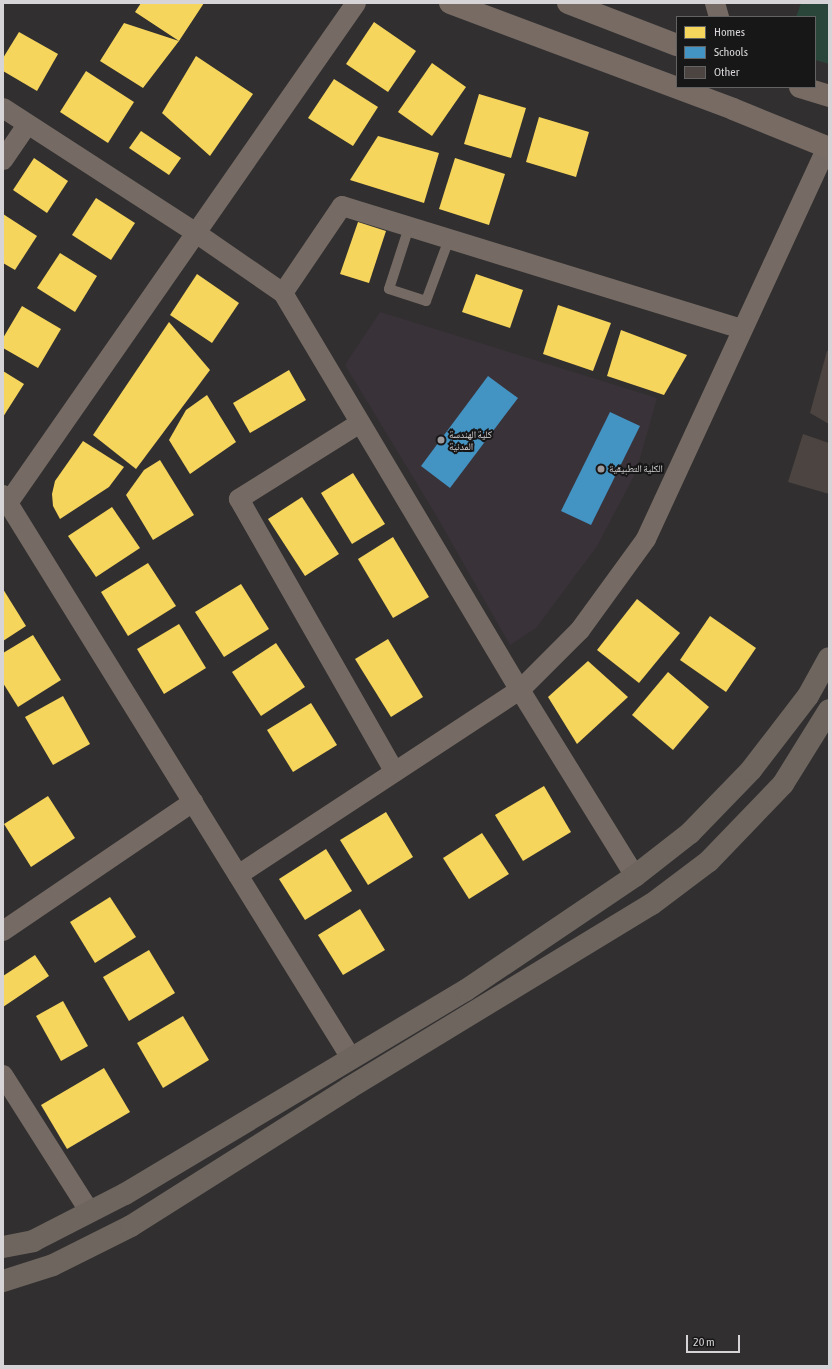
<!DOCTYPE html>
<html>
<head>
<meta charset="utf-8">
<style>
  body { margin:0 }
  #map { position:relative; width:832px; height:1369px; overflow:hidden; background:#312f30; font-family:"Asap Condensed","Noto Naskh Arabic",sans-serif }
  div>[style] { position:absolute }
  .built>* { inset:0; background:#3a3239 }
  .green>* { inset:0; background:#2a453a }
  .homes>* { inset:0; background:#f6d55c }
  .schools>* { inset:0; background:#4393c3 }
  .building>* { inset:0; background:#4c4441 }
  .service>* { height:10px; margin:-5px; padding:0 5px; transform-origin:5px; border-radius:5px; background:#766b64 }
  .minor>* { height:20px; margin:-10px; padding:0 10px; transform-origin:10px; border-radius:10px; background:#766b64 }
  .secondary>* { height:22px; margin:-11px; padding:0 11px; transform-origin:11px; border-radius:11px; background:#6d655e }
  .primary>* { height:22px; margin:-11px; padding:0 11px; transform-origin:11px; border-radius:11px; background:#776b64 }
  .dots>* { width:11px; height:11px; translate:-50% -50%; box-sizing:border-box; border:2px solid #181718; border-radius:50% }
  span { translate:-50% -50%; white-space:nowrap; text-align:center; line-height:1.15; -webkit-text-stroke:4px #181718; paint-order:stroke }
  .poi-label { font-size:10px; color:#d6d4d6 }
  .left { translate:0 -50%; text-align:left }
  .frame { position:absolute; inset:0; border:4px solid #d6d4d6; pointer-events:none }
  .legend { position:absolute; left:676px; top:16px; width:140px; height:72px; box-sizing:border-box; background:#181718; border:1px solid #646364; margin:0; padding:5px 7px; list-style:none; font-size:12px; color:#d6d4d6 }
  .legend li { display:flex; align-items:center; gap:8px; height:20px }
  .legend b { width:20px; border:1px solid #646364 }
  .scale { position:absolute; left:686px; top:1335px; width:54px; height:18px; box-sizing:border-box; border:2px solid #d6d4d6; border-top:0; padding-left:5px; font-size:12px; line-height:14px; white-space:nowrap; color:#d6d4d6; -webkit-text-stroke:3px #181718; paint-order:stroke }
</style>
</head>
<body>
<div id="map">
  <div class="built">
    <div style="clip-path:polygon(380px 312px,657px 398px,636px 472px,597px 546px,536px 628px,510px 645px,436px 515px,345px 365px)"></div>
  </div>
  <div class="green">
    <div style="clip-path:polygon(801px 3px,829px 3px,829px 64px,815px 60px,815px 17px,796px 17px)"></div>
  </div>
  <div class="homes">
    <div style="clip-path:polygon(141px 3px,204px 3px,179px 41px,143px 88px,100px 61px,124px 23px,179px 41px,135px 12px)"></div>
    <div style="clip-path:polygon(374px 22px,416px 51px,388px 92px,346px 64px)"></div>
    <div style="clip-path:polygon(19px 32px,58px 54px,37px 91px,3px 71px,3px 58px)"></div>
    <div style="clip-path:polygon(196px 56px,253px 94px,210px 156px,162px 113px)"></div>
    <div style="clip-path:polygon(432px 63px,466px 87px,432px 136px,398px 112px)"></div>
    <div style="clip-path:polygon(86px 71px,134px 102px,108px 143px,60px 112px)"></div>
    <div style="clip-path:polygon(334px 79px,378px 107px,353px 146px,308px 118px)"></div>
    <div style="clip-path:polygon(479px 94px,526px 108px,511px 158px,464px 144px)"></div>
    <div style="clip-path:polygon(539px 117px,589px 132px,576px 177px,526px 162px)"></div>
    <div style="clip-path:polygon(141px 131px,181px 158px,169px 175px,129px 148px)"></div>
    <div style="clip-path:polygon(378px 136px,439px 153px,424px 203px,350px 180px)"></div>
    <div style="clip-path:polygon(34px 158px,68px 181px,47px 213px,13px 190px)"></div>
    <div style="clip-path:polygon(455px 158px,505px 174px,489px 225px,439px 209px)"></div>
    <div style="clip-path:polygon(96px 198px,135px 223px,111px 260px,72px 235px)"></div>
    <div style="clip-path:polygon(3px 214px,37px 236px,15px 270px,3px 263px)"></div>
    <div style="clip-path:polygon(358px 222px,386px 231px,369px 283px,340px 274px)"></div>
    <div style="clip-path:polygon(60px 253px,97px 276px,75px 312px,37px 288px)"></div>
    <div style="clip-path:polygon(197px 274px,239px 303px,212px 343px,170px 315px)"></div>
    <div style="clip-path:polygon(476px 274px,523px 290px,510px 328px,462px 312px)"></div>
    <div style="clip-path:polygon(558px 305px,611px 323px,593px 371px,543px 354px)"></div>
    <div style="clip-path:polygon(22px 306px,61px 329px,38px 368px,3px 348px,3px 338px)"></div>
    <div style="clip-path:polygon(169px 322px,210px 370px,136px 469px,93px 435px)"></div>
    <div style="clip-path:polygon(621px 330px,687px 355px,664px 395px,607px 376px)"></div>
    <div style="clip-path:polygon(289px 370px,306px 400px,250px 433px,233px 403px)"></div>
    <div style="clip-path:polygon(3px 371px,24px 384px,3px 417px)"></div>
    <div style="clip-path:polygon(207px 395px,236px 442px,190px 474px,169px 440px,186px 410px)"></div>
    <div style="clip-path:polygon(83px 441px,124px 467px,109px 487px,60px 519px,53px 506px,52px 494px,55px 481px)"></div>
    <div style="clip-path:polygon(160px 460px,194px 515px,153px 540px,126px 495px,144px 470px)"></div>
    <div style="clip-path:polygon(353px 473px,385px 524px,352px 544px,321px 493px)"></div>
    <div style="clip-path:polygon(302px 497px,339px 554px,305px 576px,268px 519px)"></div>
    <div style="clip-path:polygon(112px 507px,140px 548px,96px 577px,68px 536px)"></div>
    <div style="clip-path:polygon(393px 537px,429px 597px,393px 618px,358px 559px)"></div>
    <div style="clip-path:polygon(148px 563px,176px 606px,128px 636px,101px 592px)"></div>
    <div style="clip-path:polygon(241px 584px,269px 629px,224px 657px,195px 612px)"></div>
    <div style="clip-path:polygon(3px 589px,26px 626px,3px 641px)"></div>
    <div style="clip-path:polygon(637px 599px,680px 633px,639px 683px,597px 650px)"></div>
    <div style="clip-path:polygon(710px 616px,756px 648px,726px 692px,680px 660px)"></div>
    <div style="clip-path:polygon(179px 624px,206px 668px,164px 694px,137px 649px)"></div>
    <div style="clip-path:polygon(33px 635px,61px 680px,18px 707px,3px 683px,3px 653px)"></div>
    <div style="clip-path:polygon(388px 639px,423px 697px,391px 717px,355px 659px)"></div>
    <div style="clip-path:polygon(276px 643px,305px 687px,261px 716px,232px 672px)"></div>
    <div style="clip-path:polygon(588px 661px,628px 697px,577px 744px,548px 697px)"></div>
    <div style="clip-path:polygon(668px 672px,709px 707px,673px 750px,632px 715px)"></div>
    <div style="clip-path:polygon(63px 696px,90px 744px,53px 765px,25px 717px)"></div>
    <div style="clip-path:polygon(311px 703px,337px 745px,293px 772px,267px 730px)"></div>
    <div style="clip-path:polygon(544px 786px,571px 832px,523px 861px,495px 815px)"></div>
    <div style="clip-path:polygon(48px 796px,75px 838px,31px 867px,4px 824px)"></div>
    <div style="clip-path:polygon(386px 812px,413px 857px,368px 885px,340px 840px)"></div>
    <div style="clip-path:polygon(482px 833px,509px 874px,469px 899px,443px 858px)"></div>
    <div style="clip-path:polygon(326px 849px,352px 891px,305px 920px,279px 879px)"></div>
    <div style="clip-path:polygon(110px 897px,136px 937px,95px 963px,70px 922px)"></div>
    <div style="clip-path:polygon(360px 909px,385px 950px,343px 975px,318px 935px)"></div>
    <div style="clip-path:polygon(149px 950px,175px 993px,129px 1021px,103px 977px)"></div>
    <div style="clip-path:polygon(35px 955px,49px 976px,3px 1007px,3px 976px)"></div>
    <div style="clip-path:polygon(63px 1001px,88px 1046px,61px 1061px,36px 1016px)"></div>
    <div style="clip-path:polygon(183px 1016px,209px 1060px,163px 1088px,137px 1043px)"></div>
    <div style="clip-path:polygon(104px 1068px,130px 1112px,67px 1149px,41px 1105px)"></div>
  </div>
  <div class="schools">
    <div style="clip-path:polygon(488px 376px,518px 398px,450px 488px,421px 466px)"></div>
    <div style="clip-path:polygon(610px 412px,640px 426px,591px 525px,561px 511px)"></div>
  </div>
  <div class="building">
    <div style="clip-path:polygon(827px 351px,829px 351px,829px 424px,810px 413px)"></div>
    <div style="clip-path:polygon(803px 434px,829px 443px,829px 494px,788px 482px)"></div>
  </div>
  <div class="service">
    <div style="left:409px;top:227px;width:65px;rotate:107.9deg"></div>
    <div style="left:389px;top:289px;width:39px;rotate:18deg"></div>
    <div style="left:426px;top:301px;width:66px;rotate:-69.6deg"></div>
  </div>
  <div class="minor">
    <div style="left:715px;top:3px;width:15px;rotate:74deg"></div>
    <div style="left:3px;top:108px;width:230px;rotate:32.9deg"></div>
    <div style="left:196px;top:233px;width:106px;rotate:34.6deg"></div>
    <div style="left:283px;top:293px;width:462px;rotate:59.2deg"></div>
    <div style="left:520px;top:690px;width:219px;rotate:58.3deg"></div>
    <div style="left:3px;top:160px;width:42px;rotate:-55.6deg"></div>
    <div style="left:283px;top:293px;width:105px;rotate:-55.9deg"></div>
    <div style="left:342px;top:206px;width:419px;rotate:17.1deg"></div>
    <div style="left:360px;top:423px;width:143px;rotate:147.9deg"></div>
    <div style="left:239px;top:499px;width:314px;rotate:60.3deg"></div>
    <div style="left:3px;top:495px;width:662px;rotate:58.28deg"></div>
    <div style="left:8px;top:503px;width:609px;rotate:-55.16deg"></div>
    <div style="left:238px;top:875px;width:337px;rotate:-33.3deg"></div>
    <div style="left:520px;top:690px;width:85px;rotate:-45deg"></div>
    <div style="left:580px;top:630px;width:112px;rotate:-54deg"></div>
    <div style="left:646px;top:539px;width:432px;rotate:-65.2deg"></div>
    <div style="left:3px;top:931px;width:230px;rotate:-34.2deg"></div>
    <div style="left:3px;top:1075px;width:162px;rotate:57.6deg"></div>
  </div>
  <div class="secondary">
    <div style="left:3px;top:1247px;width:31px;rotate:-11deg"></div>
    <div style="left:33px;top:1241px;width:103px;rotate:-27.1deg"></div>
    <div style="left:125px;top:1194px;width:397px;rotate:-30.9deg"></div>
    <div style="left:466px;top:990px;width:204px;rotate:-34deg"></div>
    <div style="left:635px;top:876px;width:70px;rotate:-38deg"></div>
    <div style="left:690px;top:833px;width:88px;rotate:-45.9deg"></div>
    <div style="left:751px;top:770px;width:93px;rotate:-52.4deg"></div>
    <div style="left:808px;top:696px;width:43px;rotate:-61.1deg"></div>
    <div style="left:3px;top:1281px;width:52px;rotate:-17.7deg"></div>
    <div style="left:53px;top:1265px;width:87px;rotate:-26.6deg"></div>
    <div style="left:131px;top:1226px;width:258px;rotate:-32.3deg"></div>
    <div style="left:349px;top:1088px;width:354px;rotate:-31.3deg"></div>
    <div style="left:652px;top:904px;width:71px;rotate:-37deg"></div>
    <div style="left:709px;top:861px;width:107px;rotate:-46.1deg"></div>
    <div style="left:783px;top:784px;width:87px;rotate:-58.1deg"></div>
  </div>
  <div class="primary">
    <div style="left:450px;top:3px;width:302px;rotate:20.5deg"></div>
    <div style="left:733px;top:109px;width:104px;rotate:22.1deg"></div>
    <div style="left:568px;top:3px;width:117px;rotate:21.1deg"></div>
    <div style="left:800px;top:87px;width:30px;rotate:17deg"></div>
  </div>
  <div class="dots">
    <div style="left:441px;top:440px;background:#9c9a9c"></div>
    <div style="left:601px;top:469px;background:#9c9a9c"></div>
  </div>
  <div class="poi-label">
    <span class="left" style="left:449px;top:440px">كلية الهندسة<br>المدنية</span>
    <span class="left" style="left:609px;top:469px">الكلية التطبيقية</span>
  </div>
  <div class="frame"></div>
  <ul class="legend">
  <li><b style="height:11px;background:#f6d55c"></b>Homes</li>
  <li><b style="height:11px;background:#4393c3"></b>Schools</li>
  <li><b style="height:11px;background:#4c4441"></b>Other</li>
  </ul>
  <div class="scale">20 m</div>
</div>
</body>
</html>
